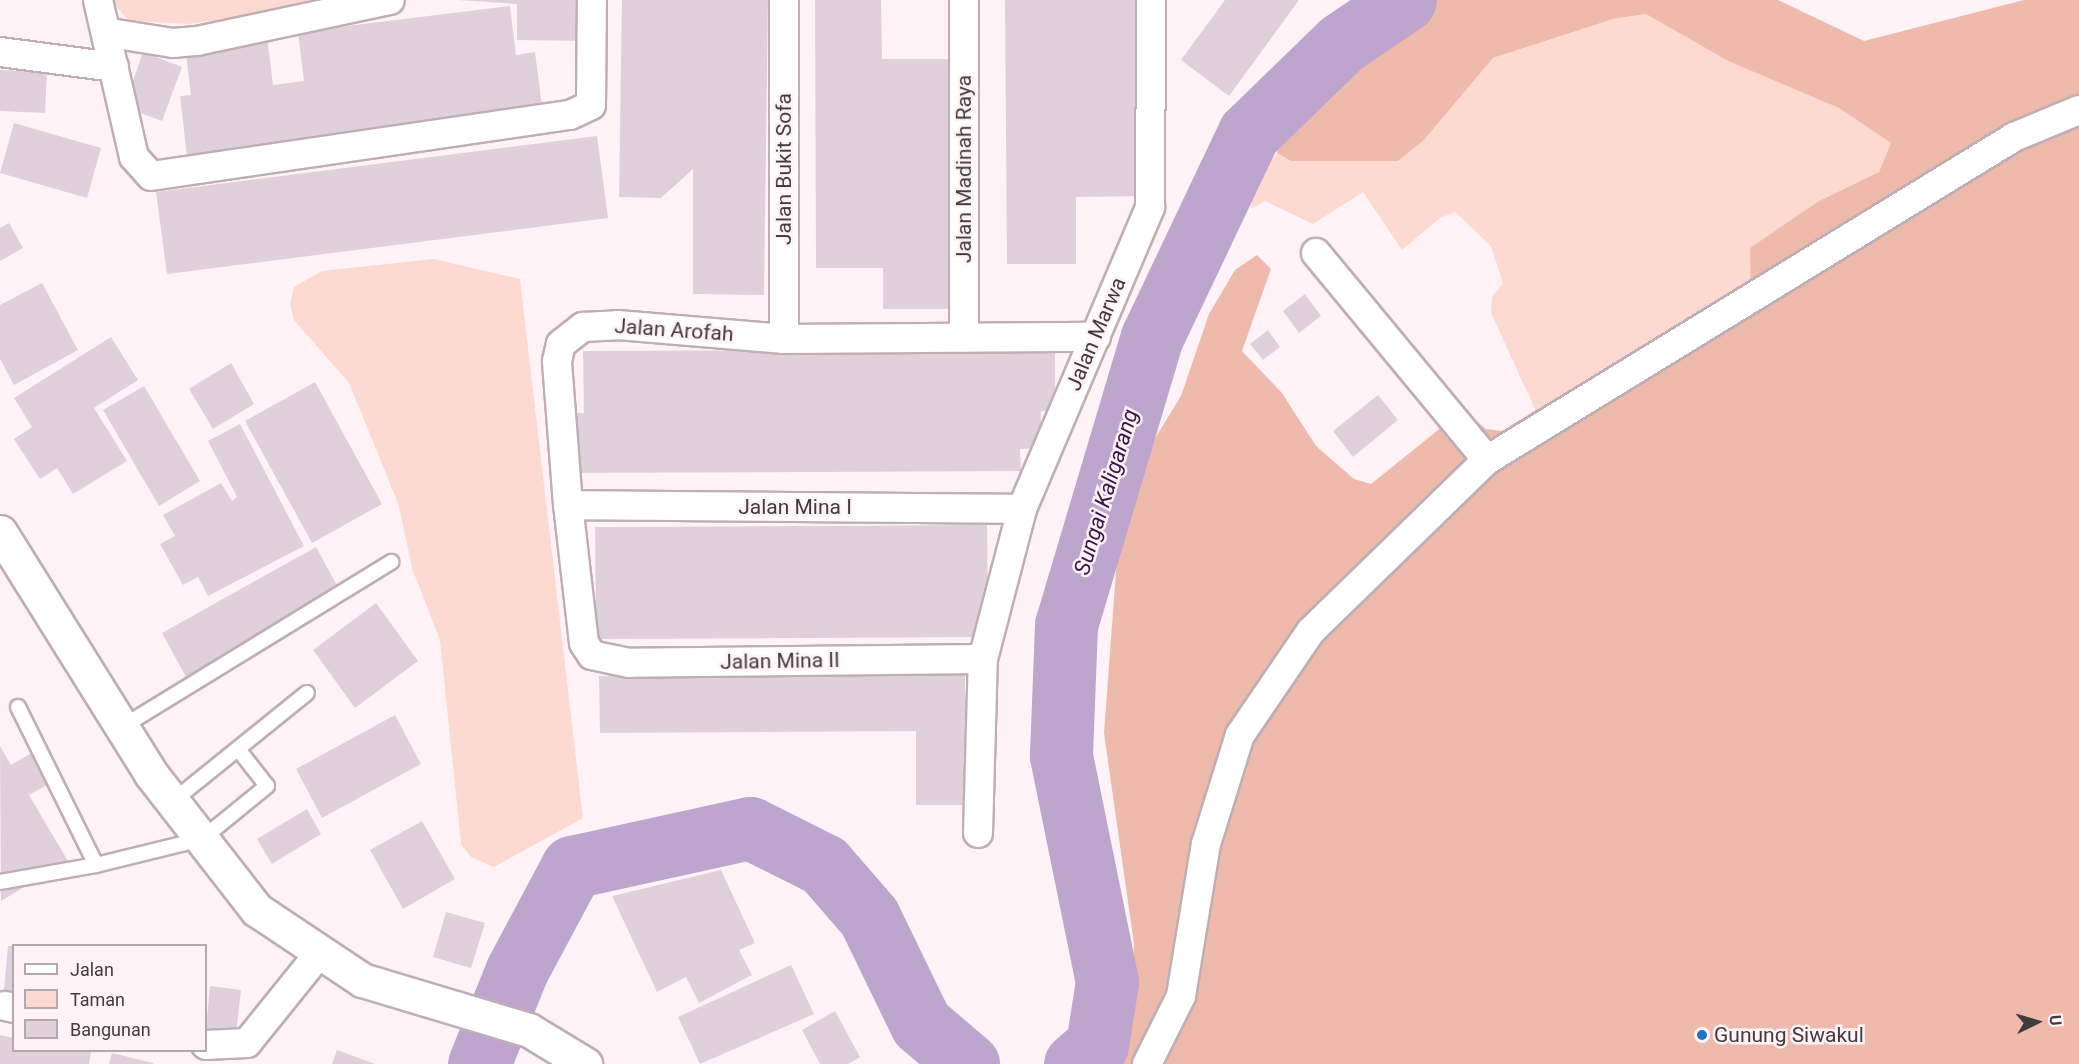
<!DOCTYPE html>
<html>
<head>
<meta charset="utf-8">
<style>
  body { margin:0 }
  #map { position:relative; width:2079px; height:1064px; overflow:hidden; background:#fff3f7; font-family:Roboto,sans-serif }
  div>[style] { position:absolute }
  .green>* { inset:0; background:#fddad1 }
  .forest>* { inset:0; background:#eebaac }
  .river>* { height:63px; margin:-31.5px; padding:0 31.5px; transform-origin:31.5px; border-radius:31.5px; background:#bea5ce }
  .building>* { inset:0; background:#dfd1dc }
  .roads { filter:drop-shadow(2px 0 #bfaeb4) drop-shadow(-2px 0 #bfaeb4) drop-shadow(0 2px #bfaeb4) drop-shadow(0 -2px #bfaeb4) }
  .service>* { height:14px; margin:-7px; padding:0 7px; transform-origin:7px; border-radius:7px; background:#fff }
  .minor>* { height:28px; margin:-14px; padding:0 14px; transform-origin:14px; border-radius:14px; background:#fff }
  .secondary>* { height:33px; margin:-16.5px; padding:0 16.5px; transform-origin:16.5px; border-radius:16.5px; background:#fff }
  .dots>* { width:16px; height:16px; translate:-50% -50%; box-sizing:border-box; border:3px solid #fff3f7; border-radius:50% }
  span { translate:-50% -50%; white-space:nowrap; text-align:center; line-height:1.15; -webkit-text-stroke:5px #fff3f7; paint-order:stroke }
  .street-label { font-size:21px; color:#423b3d }
  .poi-label { font-size:21px; color:#423b3d }
  .left { translate:0 -50%; text-align:left }
  .water-label { font-size:22px; color:#381749; font-style:italic }
  .legend { position:absolute; left:12px; top:944px; width:195px; height:108px; box-sizing:border-box; background:#fff3f7; border:2px solid #b3a9ad; margin:0; padding:8px 10px; list-style:none; font-size:18px; color:#423b3d }
  .legend li { display:flex; align-items:center; gap:12px; height:30px }
  .legend b { width:30px; border:2px solid #b3a9ad }
  .north { position:absolute; left:2007px; top:992px; width:60px; height:60px; -webkit-text-stroke:4px #fff3f7; paint-order:stroke; rotate:85deg; font-size:16px; font-weight:700; line-height:24px; text-align:center; color:#423b3d }
  .north::after { content:''; display:block; margin:auto; width:21px; height:27px; background:#423b3d; clip-path:polygon(50% 0,100% 100%,50% 72%,0 100%) }
</style>
</head>
<body>
<div id="map">
  <div class="green">
    <div style="clip-path:polygon(111px 0,362px 0,189px 24px,129px 21px)"></div>
    <div style="clip-path:polygon(1646px 14px,1730px 62px,1839px 108px,1891px 143px,1879px 172px,1819px 201px,1751px 307px,1545px 431px,1491px 313px,1492px 297px,1503px 283px,1491px 246px,1455px 212px,1440px 218px,1402px 250px,1363px 192px,1313px 224px,1265px 201px,1251px 209px,1253px 183px,1277px 153px,1291px 161px,1398px 161px,1424px 140px,1493px 58px,1613px 19px)"></div>
    <div style="clip-path:polygon(434px 259px,520px 279px,583px 818px,494px 867px,471px 857px,461px 844px,440px 640px,413px 571px,398px 503px,349px 383px,294px 320px,290px 304px,294px 287px,322px 271px)"></div>
  </div>
  <div class="forest">
    <div style="clip-path:polygon(1423px 0,1778px 0,1864px 41px,2024px 0,2079px 0,2079px 1064px,1114px 1064px,1129px 1034px,1134px 944px,1104px 733px,1120px 518px,1146px 453px,1181px 396px,1209px 314px,1235px 270px,1257px 255px,1271px 269px,1242px 351px,1282px 393px,1316px 446px,1354px 479px,1371px 484px,1463px 410px,1486px 429px,1502px 431px,1536px 410px,1545px 430px,1751px 307px,1750px 248px,1819px 201px,1879px 172px,1891px 143px,1839px 108px,1730px 62px,1646px 14px,1613px 19px,1493px 58px,1424px 140px,1398px 161px,1291px 161px,1277px 153px,1275px 138px,1282px 125px,1324px 75px)"></div>
  </div>
  <div class="river">
    <div style="left:479px;top:1064px;width:101px;rotate:-68deg"></div>
    <div style="left:517px;top:970px;width:117px;rotate:-61.9deg"></div>
    <div style="left:572px;top:867px;width:182px;rotate:-12.4deg"></div>
    <div style="left:750px;top:828px;width:83px;rotate:26.6deg"></div>
    <div style="left:824px;top:865px;width:69px;rotate:49.1deg"></div>
    <div style="left:869px;top:917px;width:119px;rotate:64.1deg"></div>
    <div style="left:921px;top:1024px;width:62px;rotate:40.4deg"></div>
    <div style="left:1075px;top:1064px;width:29px;rotate:-41deg"></div>
    <div style="left:1097px;top:1045px;width:64px;rotate:-81deg"></div>
    <div style="left:1107px;top:982px;width:232px;rotate:-101.5deg"></div>
    <div style="left:1061px;top:755px;width:130px;rotate:-87.8deg"></div>
    <div style="left:1066px;top:625px;width:301px;rotate:-73.4deg"></div>
    <div style="left:1152px;top:337px;width:226px;rotate:-64.6deg"></div>
    <div style="left:1249px;top:133px;width:129px;rotate:-44.1deg"></div>
    <div style="left:1342px;top:43px;width:76px;rotate:-34.3deg"></div>
  </div>
  <div class="building">
    <div style="clip-path:polygon(458px 0,582px 0,582px 41px,517px 40px,517px 4px)"></div>
    <div style="clip-path:polygon(622px 0,768px 0,764px 295px,693px 294px,693px 169px,661px 198px,619px 197px)"></div>
    <div style="clip-path:polygon(815px 0,881px 0,882px 59px,953px 59px,953px 309px,883px 309px,883px 268px,816px 268px)"></div>
    <div style="clip-path:polygon(1005px 0,1143px 0,1144px 196px,1076px 197px,1076px 264px,1007px 264px)"></div>
    <div style="clip-path:polygon(1225px 0,1299px 0,1229px 96px,1181px 60px)"></div>
    <div style="clip-path:polygon(510px 6px,516px 55px,535px 52px,543px 113px,187px 157px,180px 96px,191px 95px,185px 46px,267px 36px,273px 85px,304px 81px,298px 32px)"></div>
    <div style="clip-path:polygon(143px 52px,182px 67px,162px 121px,124px 107px)"></div>
    <div style="clip-path:polygon(0 70px,47px 72px,45px 113px,0 111px)"></div>
    <div style="clip-path:polygon(14px 123px,101px 148px,87px 198px,0 173px)"></div>
    <div style="clip-path:polygon(597px 136px,608px 218px,167px 274px,156px 192px)"></div>
    <div style="clip-path:polygon(9px 223px,23px 248px,0 261px,0 228px)"></div>
    <div style="clip-path:polygon(42px 283px,78px 350px,14px 385px,0 359px,0 305px)"></div>
    <div style="clip-path:polygon(1305px 294px,1321px 316px,1299px 333px,1283px 311px)"></div>
    <div style="clip-path:polygon(1268px 330px,1280px 347px,1263px 360px,1250px 344px)"></div>
    <div style="clip-path:polygon(111px 337px,138px 380px,94px 408px,127px 461px,73px 494px,57px 468px,40px 479px,14px 439px,32px 427px,14px 398px)"></div>
    <div style="clip-path:polygon(1055px 349px,1055px 411px,1041px 411px,1040px 448px,1020px 449px,1021px 471px,575px 473px,575px 413px,584px 413px,583px 351px)"></div>
    <div style="clip-path:polygon(231px 363px,254px 404px,213px 429px,189px 389px)"></div>
    <div style="clip-path:polygon(315px 382px,382px 504px,312px 543px,245px 421px)"></div>
    <div style="clip-path:polygon(144px 386px,200px 481px,159px 506px,103px 410px)"></div>
    <div style="clip-path:polygon(1378px 395px,1398px 420px,1353px 457px,1333px 431px)"></div>
    <div style="clip-path:polygon(240px 424px,304px 546px,208px 596px,198px 577px,183px 585px,160px 544px,175px 536px,163px 515px,221px 483px,232px 501px,237px 497px,208px 441px)"></div>
    <div style="clip-path:polygon(987px 525px,988px 637px,596px 639px,595px 527px)"></div>
    <div style="clip-path:polygon(316px 547px,345px 600px,191px 686px,162px 633px)"></div>
    <div style="clip-path:polygon(376px 603px,418px 661px,355px 708px,313px 650px)"></div>
    <div style="clip-path:polygon(965px 674px,966px 805px,916px 805px,916px 731px,600px 733px,599px 676px)"></div>
    <div style="clip-path:polygon(395px 715px,421px 764px,322px 818px,296px 769px)"></div>
    <div style="clip-path:polygon(0 746px,11px 765px,38px 749px,56px 780px,29px 795px,68px 861px,1px 901px)"></div>
    <div style="clip-path:polygon(307px 809px,321px 834px,272px 864px,257px 839px)"></div>
    <div style="clip-path:polygon(422px 821px,455px 879px,403px 909px,370px 850px)"></div>
    <div style="clip-path:polygon(721px 870px,755px 943px,739px 950px,752px 975px,699px 1003px,686px 977px,657px 992px,612px 896px)"></div>
    <div style="clip-path:polygon(446px 912px,485px 923px,471px 968px,433px 957px)"></div>
    <div style="clip-path:polygon(8px 946px,14px 946px,14px 991px,4px 990px)"></div>
    <div style="clip-path:polygon(791px 965px,814px 1014px,700px 1064px,678px 1017px)"></div>
    <div style="clip-path:polygon(210px 986px,241px 990px,236px 1034px,206px 1030px)"></div>
    <div style="clip-path:polygon(835px 1011px,860px 1057px,848px 1064px,820px 1064px,802px 1030px)"></div>
    <div style="clip-path:polygon(0 1035px,14px 1038px,14px 1050px,91px 1052px,89px 1064px,0 1064px)"></div>
    <div style="clip-path:polygon(337px 1050px,375px 1064px,332px 1064px)"></div>
    <div style="clip-path:polygon(112px 1053px,153px 1063px,153px 1064px,109px 1064px)"></div>
  </div>
  <div class="roads">
    <div class="service">
      <div style="left:18px;top:707px;width:176px;rotate:63.7deg"></div>
      <div style="left:96px;top:865px;width:109px;rotate:-13.8deg"></div>
      <div style="left:202px;top:839px;width:84px;rotate:-39.2deg"></div>
      <div style="left:267px;top:786px;width:47px;rotate:-128.1deg"></div>
      <div style="left:122px;top:727px;width:316px;rotate:-31.5deg"></div>
      <div style="left:173px;top:801px;width:172px;rotate:-38.9deg"></div>
      <div style="left:0;top:882px;width:97px;rotate:-10deg"></div>
    </div>
    <div class="minor">
      <div style="left:98px;top:0;width:161px;rotate:77.1deg"></div>
      <div style="left:134px;top:157px;width:25px;rotate:48deg"></div>
      <div style="left:151px;top:176px;width:423px;rotate:-8.3deg"></div>
      <div style="left:570px;top:115px;width:23px;rotate:-25deg"></div>
      <div style="left:591px;top:105px;width:105px;rotate:-89.5deg"></div>
      <div style="left:964px;top:0;width:337px;rotate:90deg"></div>
      <div style="left:110px;top:33px;width:64px;rotate:9deg"></div>
      <div style="left:173px;top:43px;width:24px;rotate:-5deg"></div>
      <div style="left:197px;top:41px;width:197px;rotate:-12deg"></div>
      <div style="left:0;top:52px;width:115px;rotate:7.5deg"></div>
      <div style="left:1316px;top:253px;width:268px;rotate:50.4deg"></div>
      <div style="left:784px;top:339px;width:339px;rotate:-90deg"></div>
      <div style="left:568px;top:505px;width:454px;rotate:0.5deg"></div>
      <div style="left:983px;top:659px;width:354px;rotate:179.4deg"></div>
      <div style="left:629px;top:663px;width:38px;rotate:-168deg"></div>
      <div style="left:592px;top:655px;width:14px;rotate:-124deg"></div>
      <div style="left:584px;top:643px;width:139px;rotate:-96.6deg"></div>
      <div style="left:568px;top:505px;width:144px;rotate:-94.4deg"></div>
      <div style="left:557px;top:361px;width:17px;rotate:-77deg"></div>
      <div style="left:561px;top:344px;width:28px;rotate:-38deg"></div>
      <div style="left:583px;top:327px;width:35px;rotate:-3deg"></div>
      <div style="left:618px;top:325px;width:167px;rotate:4.8deg"></div>
      <div style="left:784px;top:339px;width:312px;rotate:-0.4deg"></div>
      <div style="left:978px;top:833px;width:174px;rotate:-88.4deg"></div>
      <div style="left:983px;top:659px;width:155px;rotate:-75.4deg"></div>
      <div style="left:1022px;top:509px;width:328px;rotate:-67deg"></div>
      <div style="left:1150px;top:207px;width:207px;rotate:-89.7deg"></div>
      <div style="left:5px;top:1006px;width:9px;rotate:13deg"></div>
      <div style="left:206px;top:1045px;width:41px;rotate:-2.8deg"></div>
      <div style="left:247px;top:1043px;width:113px;rotate:-51.1deg"></div>
      <div style="left:1147px;top:1064px;width:76px;rotate:-63.4deg"></div>
      <div style="left:1181px;top:996px;width:154px;rotate:-80.7deg"></div>
      <div style="left:1206px;top:844px;width:114px;rotate:-72.7deg"></div>
      <div style="left:1240px;top:735px;width:126px;rotate:-55.7deg"></div>
      <div style="left:1311px;top:631px;width:245px;rotate:-44.2deg"></div>
      <div style="left:1487px;top:460px;width:618px;rotate:-31.5deg"></div>
      <div style="left:2014px;top:137px;width:70px;rotate:-22.6deg"></div>
    </div>
    <div class="secondary">
      <div style="left:0;top:532px;width:285px;rotate:58deg"></div>
      <div style="left:151px;top:774px;width:172px;rotate:52.1deg"></div>
      <div style="left:257px;top:910px;width:126px;rotate:33.7deg"></div>
      <div style="left:362px;top:980px;width:174px;rotate:16.7deg"></div>
      <div style="left:529px;top:1030px;width:66px;rotate:31.3deg"></div>
    </div>
  </div>
  <div class="dots">
    <div style="left:1702px;top:1035px;background:#1d75c2"></div>
  </div>
  <div class="street-label">
    <span style="left:784px;top:169px;rotate:-90deg">Jalan Bukit Sofa</span>
    <span style="left:964px;top:169px;rotate:-90deg">Jalan Madinah Raya</span>
    <span style="left:674px;top:330px;rotate:4deg">Jalan Arofah</span>
    <span style="left:1096px;top:334px;rotate:-67deg">Jalan Marwa</span>
    <span style="left:795px;top:507px">Jalan Mina I</span>
    <span style="left:780px;top:661px;rotate:-1deg">Jalan Mina II</span>
  </div>
  <div class="poi-label">
    <span class="left" style="left:1714px;top:1035px">Gunung Siwakul</span>
  </div>
  <div class="water-label">
    <span style="left:1106px;top:492px;rotate:-73deg">Sungai Kaligarang</span>
  </div>
  <ul class="legend">
  <li><b style="height:8px;background:#fff"></b>Jalan</li>
  <li><b style="height:16px;background:#fddad1"></b>Taman</li>
  <li><b style="height:16px;background:#dfd1dc"></b>Bangunan</li>
  </ul>
  <div class="north">U</div>
</div>
</body>
</html>
